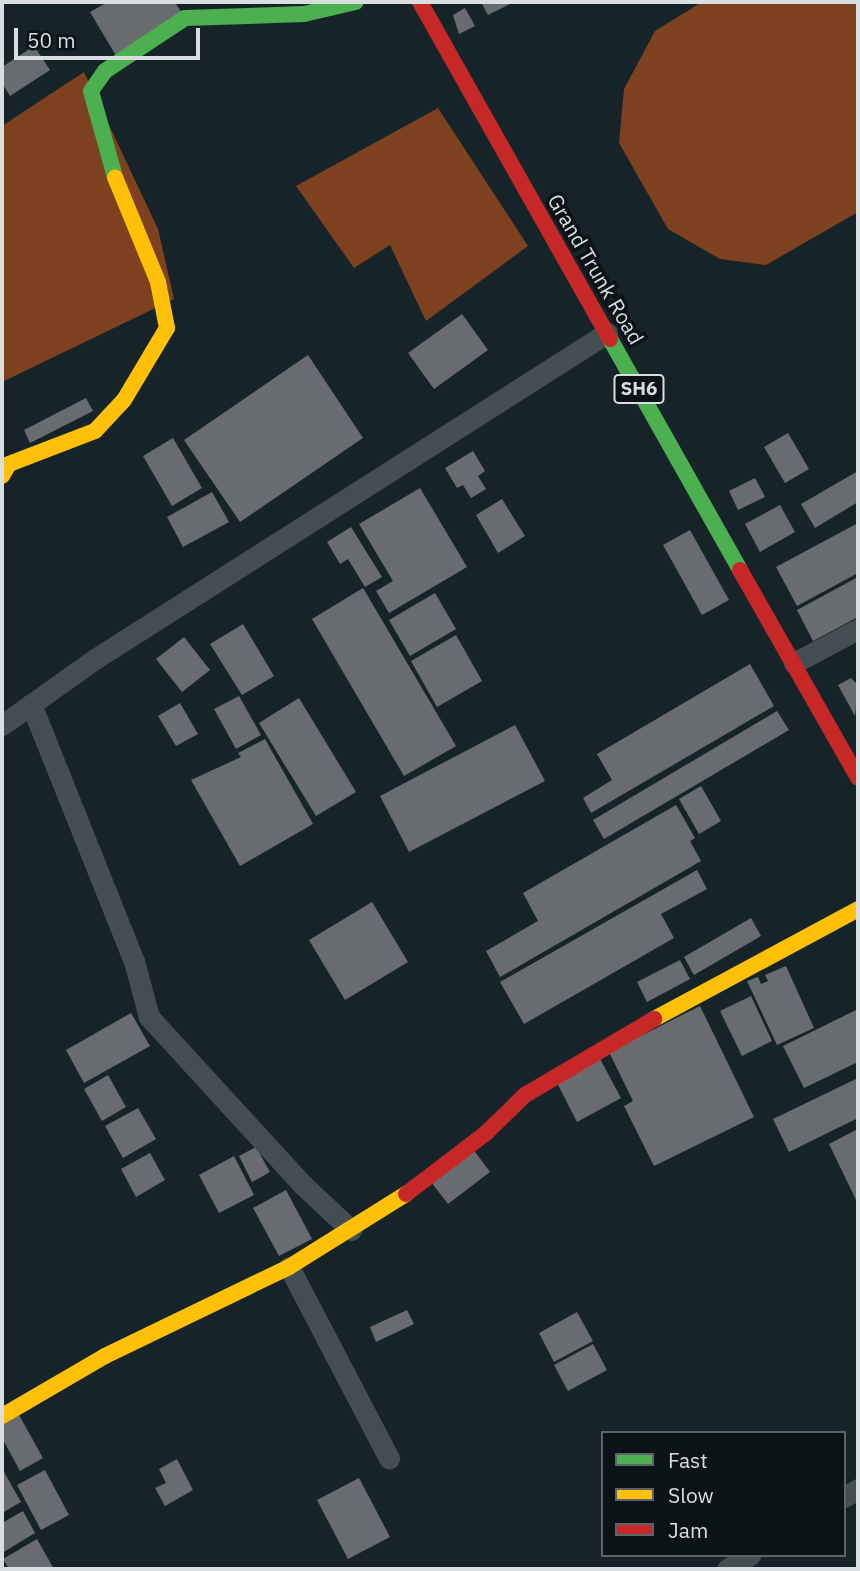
<!DOCTYPE html>
<html>
<head>
<meta charset="utf-8">
<style>
  body { margin:0 }
  #map { position:relative; width:860px; height:1571px; overflow:hidden; background:#171b1d; font-family:"IBM Plex Sans",sans-serif }
  div>[style] { position:absolute }
  .built>* { inset:0; background:#16242a }
  .water>* { inset:0; background:#7d4120 }
  .building>* { inset:0; background:#696c6e }
  .street>* { height:21px; margin:-10.5px; padding:0 10.5px; transform-origin:10.5px; border-radius:10.5px; background:#444e52 }
  .fast>* { height:16px; margin:-8px; padding:0 8px; transform-origin:8px; border-radius:8px; background:#4caf50 }
  .slow>* { height:16px; margin:-8px; padding:0 8px; transform-origin:8px; border-radius:8px; background:#ffc107 }
  .jam>* { height:16px; margin:-8px; padding:0 8px; transform-origin:8px; border-radius:8px; background:#c62828 }
  span { translate:-50% -50%; white-space:nowrap; text-align:center; line-height:1.15; -webkit-text-stroke:7px #0b1317; paint-order:stroke }
  .shield-label span { padding:2px 5px; background:#0b1317; border:2px solid; border-radius:5px; -webkit-text-stroke-width:0 }
  .shield-label { font-size:19px; color:#d9dee1; font-weight:700 }
  .street-label { font-size:21px; color:#d9dee1 }
  .frame { position:absolute; inset:0; border:4px solid #d9dee1; pointer-events:none }
  .legend { position:absolute; left:601px; top:1431px; width:245px; height:126px; box-sizing:border-box; background:#0b1317; border:2px solid #5d6468; margin:0; padding:9px 12px; list-style:none; font-size:21px; color:#d9dee1 }
  .legend li { display:flex; align-items:center; gap:14px; height:35px }
  .legend b { width:35px; border:2px solid #5d6468 }
  .scale { position:absolute; left:14px; top:28px; width:186px; height:32px; box-sizing:border-box; border:4px solid #d9dee1; border-top:0; padding-left:9px; font-size:21px; line-height:24px; white-space:nowrap; color:#d9dee1; -webkit-text-stroke:5px #0b1317; paint-order:stroke }
</style>
</head>
<body>
<div id="map">
  <div class="built">
    <div style="clip-path:polygon(evenodd,2px 2px,858px 2px,858px 1569px,2px 1569px,2px 2px,603px 1433px,844px 1433px,844px 1555px,603px 1555px,603px 1433px)"></div>
  </div>
  <div class="water">
    <div style="clip-path:polygon(702px 2px,858px 2px,858px 212px,766px 265px,720px 259px,668px 229px,619px 143px,624px 89px,655px 31px)"></div>
    <div style="clip-path:polygon(84px 72px,158px 229px,174px 299px,2px 382px,2px 126px)"></div>
    <div style="clip-path:polygon(438px 108px,528px 246px,426px 321px,390px 245px,354px 268px,296px 186px)"></div>
  </div>
  <div class="building">
    <div style="clip-path:polygon(108px 2px,175px 2px,185px 18px,118px 59px,90px 12px)"></div>
    <div style="clip-path:polygon(487px 2px,514px 2px,488px 15px,482px 4px)"></div>
    <div style="clip-path:polygon(465px 8px,475px 26px,459px 34px,453px 15px)"></div>
    <div style="clip-path:polygon(34px 46px,50px 70px,10px 96px,2px 83px,2px 67px)"></div>
    <div style="clip-path:polygon(462px 314px,488px 350px,434px 389px,408px 353px)"></div>
    <div style="clip-path:polygon(308px 355px,363px 438px,240px 522px,184px 440px)"></div>
    <div style="clip-path:polygon(86px 398px,93px 411px,30px 443px,24px 430px)"></div>
    <div style="clip-path:polygon(788px 433px,809px 469px,785px 483px,764px 447px)"></div>
    <div style="clip-path:polygon(173px 438px,202px 488px,172px 506px,143px 456px)"></div>
    <div style="clip-path:polygon(473px 451px,485px 471px,478px 476px,486px 489px,471px 498px,463px 485px,457px 488px,445px 468px)"></div>
    <div style="clip-path:polygon(858px 471px,858px 502px,815px 528px,801px 504px)"></div>
    <div style="clip-path:polygon(755px 478px,765px 497px,738px 510px,729px 491px)"></div>
    <div style="clip-path:polygon(420px 488px,467px 567px,389px 613px,376px 591px,393px 581px,359px 524px)"></div>
    <div style="clip-path:polygon(212px 492px,229px 522px,183px 547px,167px 517px)"></div>
    <div style="clip-path:polygon(502px 499px,525px 536px,498px 553px,476px 515px)"></div>
    <div style="clip-path:polygon(780px 505px,795px 532px,760px 552px,745px 524px)"></div>
    <div style="clip-path:polygon(858px 523px,858px 573px,797px 606px,776px 567px)"></div>
    <div style="clip-path:polygon(351px 527px,382px 577px,365px 587px,348px 559px,340px 564px,327px 542px)"></div>
    <div style="clip-path:polygon(690px 530px,729px 600px,702px 615px,663px 545px)"></div>
    <div style="clip-path:polygon(858px 577px,858px 617px,813px 641px,797px 610px)"></div>
    <div style="clip-path:polygon(363px 588px,456px 746px,404px 776px,312px 619px)"></div>
    <div style="clip-path:polygon(435px 593px,456px 629px,410px 656px,389px 620px)"></div>
    <div style="clip-path:polygon(243px 624px,274px 676px,242px 695px,210px 644px)"></div>
    <div style="clip-path:polygon(456px 635px,482px 681px,437px 707px,411px 661px)"></div>
    <div style="clip-path:polygon(184px 637px,210px 670px,182px 692px,156px 659px)"></div>
    <div style="clip-path:polygon(750px 664px,774px 706px,591px 813px,583px 798px,612px 780px,597px 754px)"></div>
    <div style="clip-path:polygon(851px 678px,858px 685px,855px 716px,838px 685px)"></div>
    <div style="clip-path:polygon(239px 696px,261px 735px,236px 749px,214px 709px)"></div>
    <div style="clip-path:polygon(299px 698px,356px 792px,316px 816px,259px 723px)"></div>
    <div style="clip-path:polygon(180px 703px,198px 734px,176px 746px,158px 716px)"></div>
    <div style="clip-path:polygon(777px 711px,789px 730px,604px 839px,593px 820px)"></div>
    <div style="clip-path:polygon(515px 725px,545px 781px,409px 852px,380px 796px)"></div>
    <div style="clip-path:polygon(265px 739px,313px 824px,240px 866px,191px 780px,241px 757px,238px 753px)"></div>
    <div style="clip-path:polygon(701px 786px,721px 821px,699px 834px,679px 799px)"></div>
    <div style="clip-path:polygon(676px 805px,695px 838px,690px 841px,701px 861px,500px 977px,486px 951px,538px 921px,523px 893px)"></div>
    <div style="clip-path:polygon(697px 870px,707px 889px,661px 914px,674px 938px,524px 1024px,500px 982px)"></div>
    <div style="clip-path:polygon(372px 902px,408px 962px,345px 1000px,309px 940px)"></div>
    <div style="clip-path:polygon(751px 918px,761px 936px,694px 975px,684px 957px)"></div>
    <div style="clip-path:polygon(680px 960px,690px 979px,647px 1002px,637px 982px)"></div>
    <div style="clip-path:polygon(786px 966px,814px 1028px,777px 1045px,747px 981px,758px 977px,761px 984px,768px 981px,765px 975px)"></div>
    <div style="clip-path:polygon(751px 996px,772px 1041px,742px 1056px,720px 1011px)"></div>
    <div style="clip-path:polygon(700px 1006px,754px 1117px,654px 1166px,624px 1106px,633px 1101px,609px 1052px)"></div>
    <div style="clip-path:polygon(858px 1009px,858px 1062px,804px 1088px,783px 1046px)"></div>
    <div style="clip-path:polygon(131px 1013px,150px 1046px,84px 1083px,66px 1050px)"></div>
    <div style="clip-path:polygon(598px 1055px,621px 1098px,577px 1122px,555px 1079px)"></div>
    <div style="clip-path:polygon(108px 1075px,126px 1107px,102px 1121px,84px 1089px)"></div>
    <div style="clip-path:polygon(858px 1078px,858px 1118px,789px 1152px,773px 1119px)"></div>
    <div style="clip-path:polygon(138px 1108px,156px 1139px,123px 1158px,105px 1126px)"></div>
    <div style="clip-path:polygon(858px 1129px,858px 1204px,829px 1144px)"></div>
    <div style="clip-path:polygon(470px 1145px,490px 1172px,448px 1204px,428px 1178px)"></div>
    <div style="clip-path:polygon(256px 1147px,270px 1172px,252px 1182px,239px 1156px)"></div>
    <div style="clip-path:polygon(150px 1153px,165px 1180px,136px 1197px,121px 1169px)"></div>
    <div style="clip-path:polygon(234px 1156px,254px 1195px,219px 1213px,199px 1175px)"></div>
    <div style="clip-path:polygon(286px 1190px,312px 1239px,279px 1256px,253px 1208px)"></div>
    <div style="clip-path:polygon(407px 1310px,414px 1324px,376px 1342px,370px 1327px)"></div>
    <div style="clip-path:polygon(577px 1312px,593px 1341px,554px 1362px,539px 1333px)"></div>
    <div style="clip-path:polygon(593px 1344px,607px 1370px,568px 1391px,554px 1365px)"></div>
    <div style="clip-path:polygon(19px 1415px,43px 1458px,20px 1471px,2px 1438px,2px 1425px)"></div>
    <div style="clip-path:polygon(177px 1459px,193px 1490px,165px 1506px,155px 1488px,166px 1483px,159px 1469px)"></div>
    <div style="clip-path:polygon(45px 1470px,69px 1515px,41px 1530px,17px 1485px)"></div>
    <div style="clip-path:polygon(4px 1472px,21px 1502px,2px 1513px,2px 1473px)"></div>
    <div style="clip-path:polygon(359px 1478px,390px 1537px,348px 1559px,317px 1500px)"></div>
    <div style="clip-path:polygon(23px 1511px,35px 1533px,2px 1553px,2px 1523px)"></div>
    <div style="clip-path:polygon(37px 1539px,54px 1569px,9px 1569px,3px 1559px)"></div>
  </div>
  <div class="street">
    <div style="left:794px;top:663px;width:72px;rotate:-28deg"></div>
    <div style="left:31px;top:704px;width:277px;rotate:68.2deg"></div>
    <div style="left:134px;top:961px;width:58px;rotate:75deg"></div>
    <div style="left:149px;top:1017px;width:228px;rotate:47.5deg"></div>
    <div style="left:303px;top:1185px;width:66px;rotate:43.2deg"></div>
    <div style="left:2px;top:725px;width:114px;rotate:-35.4deg"></div>
    <div style="left:95px;top:659px;width:607px;rotate:-32.49deg"></div>
    <div style="left:289px;top:1267px;width:216px;rotate:62.4deg"></div>
    <div style="left:844px;top:1497px;width:16px;rotate:-30deg"></div>
    <div style="left:727px;top:1569px;width:27px;rotate:-31deg"></div>
  </div>
  <div class="fast">
    <div style="left:115px;top:177px;width:89px;rotate:-105.6deg"></div>
    <div style="left:91px;top:91px;width:24px;rotate:-55deg"></div>
    <div style="left:105px;top:71px;width:96px;rotate:-33.5deg"></div>
    <div style="left:185px;top:18px;width:119px;rotate:-1.9deg"></div>
    <div style="left:304px;top:14px;width:53px;rotate:-13deg"></div>
    <div style="left:610px;top:339px;width:265px;rotate:60.6deg"></div>
  </div>
  <div class="slow">
    <div style="left:2px;top:476px;width:14px;rotate:-60deg"></div>
    <div style="left:9px;top:464px;width:92px;rotate:-21deg"></div>
    <div style="left:95px;top:431px;width:42px;rotate:-46.9deg"></div>
    <div style="left:124px;top:400px;width:84px;rotate:-59.2deg"></div>
    <div style="left:167px;top:328px;width:47px;rotate:-101.1deg"></div>
    <div style="left:158px;top:282px;width:113px;rotate:-112.3deg"></div>
    <div style="left:654px;top:1019px;width:232px;rotate:-28.3deg"></div>
    <div style="left:2px;top:1416px;width:119px;rotate:-30.2deg"></div>
    <div style="left:105px;top:1356px;width:204px;rotate:-25.8deg"></div>
    <div style="left:289px;top:1267px;width:138px;rotate:-32deg"></div>
  </div>
  <div class="jam">
    <div style="left:420px;top:2px;width:387px;rotate:60.6deg"></div>
    <div style="left:740px;top:570px;width:239px;rotate:60.4deg"></div>
    <div style="left:406px;top:1194px;width:101px;rotate:-37.3deg"></div>
    <div style="left:486px;top:1133px;width:54px;rotate:-44.3deg"></div>
    <div style="left:525px;top:1095px;width:150px;rotate:-30.5deg"></div>
  </div>
  <div class="shield-label">
    <span style="left:639px;top:389px">SH6</span>
  </div>
  <div class="street-label">
    <span style="left:596px;top:269px;rotate:60deg">Grand Trunk Road</span>
  </div>
  <div class="frame"></div>
  <ul class="legend">
  <li><b style="height:9px;background:#4caf50"></b>Fast</li>
  <li><b style="height:9px;background:#ffc107"></b>Slow</li>
  <li><b style="height:9px;background:#c62828"></b>Jam</li>
  </ul>
  <div class="scale">50 m</div>
</div>
</body>
</html>
